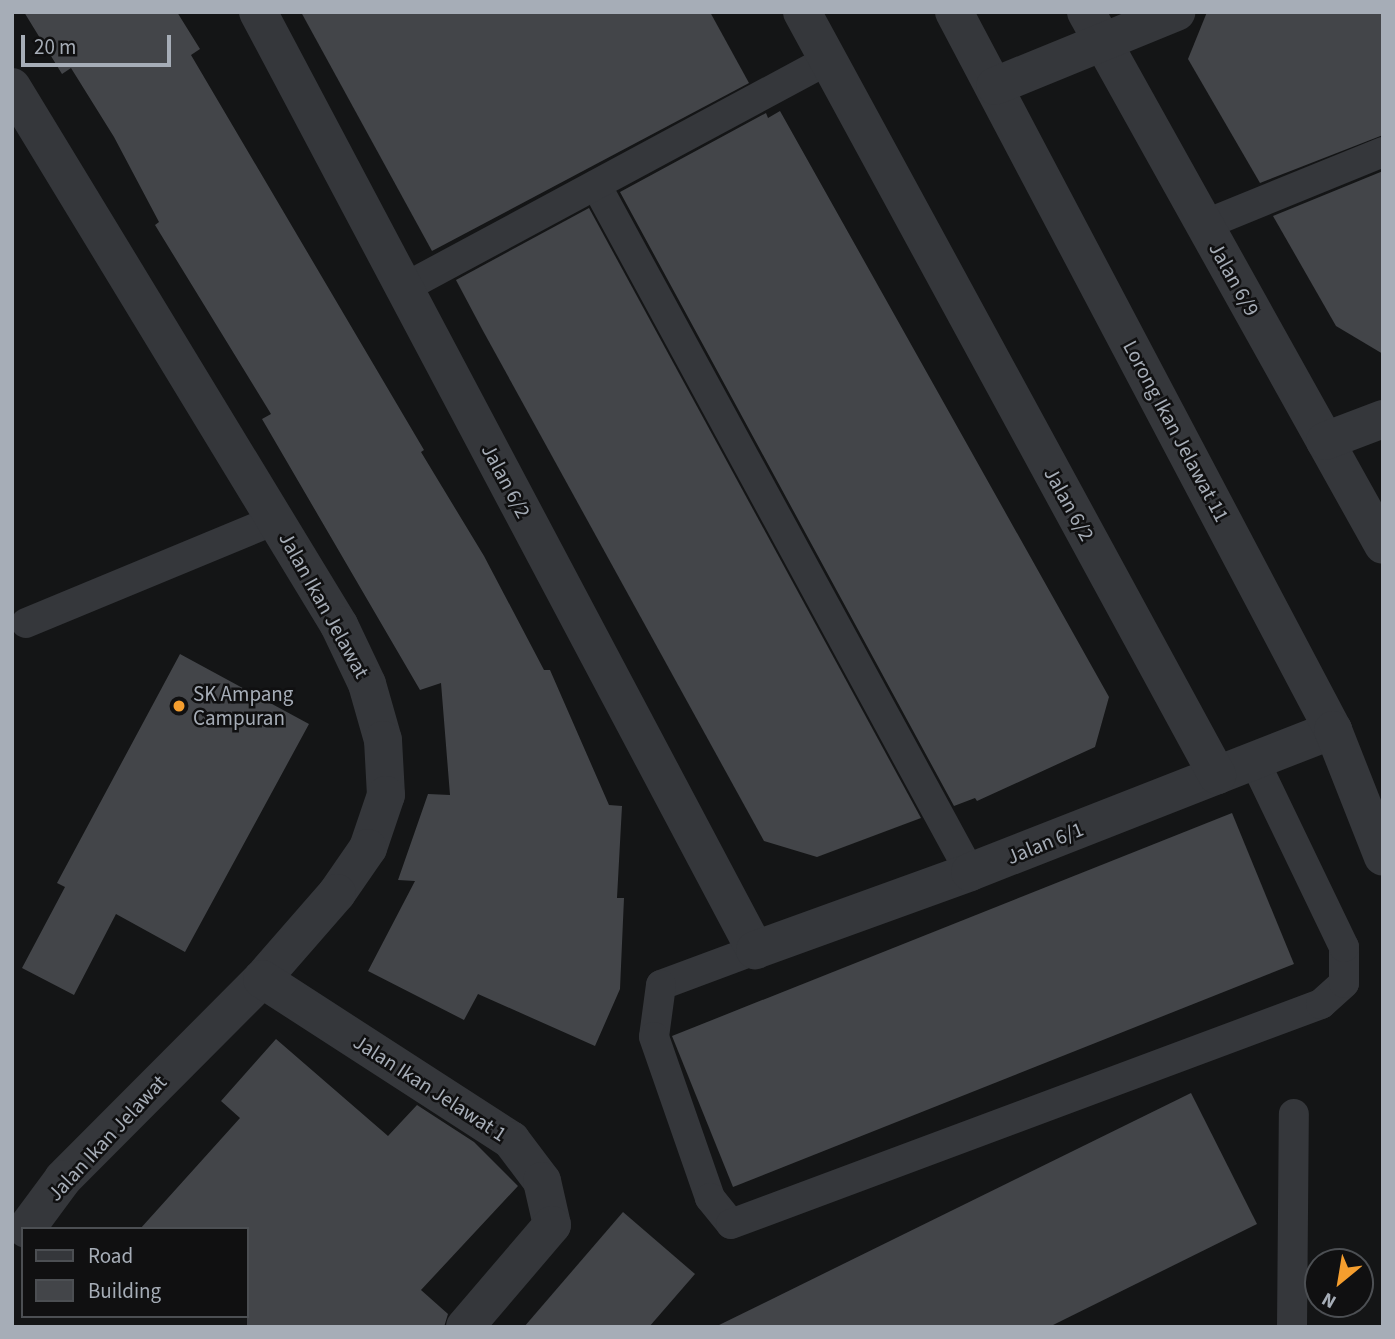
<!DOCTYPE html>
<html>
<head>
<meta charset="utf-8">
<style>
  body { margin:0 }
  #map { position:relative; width:1395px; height:1339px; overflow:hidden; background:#141516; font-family:"Source Sans 3",sans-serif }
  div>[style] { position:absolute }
  .building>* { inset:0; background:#434549 }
  .lane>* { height:30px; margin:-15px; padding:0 15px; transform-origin:15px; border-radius:15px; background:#35373b }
  .street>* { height:38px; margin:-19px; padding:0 19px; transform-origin:19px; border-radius:19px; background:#35373b }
  .dots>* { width:19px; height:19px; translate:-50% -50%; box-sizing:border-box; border:4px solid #101011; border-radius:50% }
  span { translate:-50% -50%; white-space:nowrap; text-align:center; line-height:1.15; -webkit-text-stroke:5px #101011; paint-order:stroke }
  .street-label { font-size:21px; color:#a6adb7 }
  .poi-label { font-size:21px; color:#a6adb7 }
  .left { translate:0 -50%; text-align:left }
  .frame { position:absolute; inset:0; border:14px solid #a6adb7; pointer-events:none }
  .legend { position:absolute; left:21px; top:1227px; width:228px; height:91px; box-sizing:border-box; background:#101011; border:2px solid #4c4f53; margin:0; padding:9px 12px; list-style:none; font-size:21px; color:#a6adb7 }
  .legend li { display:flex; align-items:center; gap:14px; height:35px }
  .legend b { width:35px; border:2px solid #4c4f53 }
  .north { position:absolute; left:1304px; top:1248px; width:70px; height:70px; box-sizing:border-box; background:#101011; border:2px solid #4c4f53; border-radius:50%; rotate:210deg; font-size:19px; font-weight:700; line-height:28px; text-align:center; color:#a6adb7 }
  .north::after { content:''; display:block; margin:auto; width:24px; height:32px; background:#f59e2e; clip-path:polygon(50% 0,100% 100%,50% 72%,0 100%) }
  .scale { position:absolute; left:21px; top:35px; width:150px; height:32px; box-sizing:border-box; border:4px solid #a6adb7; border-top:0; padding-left:9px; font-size:21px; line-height:24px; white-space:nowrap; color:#a6adb7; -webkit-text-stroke:5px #101011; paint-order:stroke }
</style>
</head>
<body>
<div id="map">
  <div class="building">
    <div style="clip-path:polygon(24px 12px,177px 12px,200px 49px,191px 55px,424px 450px,421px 452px,484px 556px,544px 670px,550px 670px,609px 805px,622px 806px,617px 898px,624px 898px,620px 989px,595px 1046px,478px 994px,464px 1020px,368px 971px,415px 881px,398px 880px,428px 794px,450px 795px,441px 683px,420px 690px,262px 419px,271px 414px,155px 225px,159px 222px,114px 137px,71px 68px,62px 74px)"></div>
    <div style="clip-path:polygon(301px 12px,710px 12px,749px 83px,432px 251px)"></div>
    <div style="clip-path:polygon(1207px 12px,1383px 12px,1383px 135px,1260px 183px,1188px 59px)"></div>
    <div style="clip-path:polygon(780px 111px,1109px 697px,1095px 747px,977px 801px,975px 798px,954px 806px,620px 192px,766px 113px,768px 118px)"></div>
    <div style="clip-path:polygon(1383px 171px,1383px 354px,1336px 326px,1273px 216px)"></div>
    <div style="clip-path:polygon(589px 208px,921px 818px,817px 857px,764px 841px,482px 329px,456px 280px)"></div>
    <div style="clip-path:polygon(180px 654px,309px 724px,185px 952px,116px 914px,74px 995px,22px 968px,65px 887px,57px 883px)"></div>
    <div style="clip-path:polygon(1232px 813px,1294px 964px,733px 1187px,672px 1036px)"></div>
    <div style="clip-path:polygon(276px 1039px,388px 1136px,417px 1105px,474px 1142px,518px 1186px,421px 1290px,448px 1314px,444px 1327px,247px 1327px,247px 1229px,140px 1229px,240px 1118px,221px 1101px)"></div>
    <div style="clip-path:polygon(1191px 1093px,1257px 1224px,1049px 1327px,715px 1327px)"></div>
    <div style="clip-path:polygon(623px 1212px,695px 1274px,649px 1327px,524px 1327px)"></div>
  </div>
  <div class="lane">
    <div style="left:596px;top:185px;width:782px;rotate:61.44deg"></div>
    <div style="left:1204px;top:225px;width:193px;rotate:-22.2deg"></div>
    <div style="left:404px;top:288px;width:481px;rotate:-28.3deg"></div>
    <div style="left:26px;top:623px;width:272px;rotate:-22.5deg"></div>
    <div style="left:755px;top:950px;width:100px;rotate:159.6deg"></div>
    <div style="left:661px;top:985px;width:52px;rotate:97.7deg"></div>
    <div style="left:654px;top:1037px;width:170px;rotate:70.8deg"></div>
    <div style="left:710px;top:1198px;width:33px;rotate:51deg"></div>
    <div style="left:731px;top:1224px;width:630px;rotate:-20.45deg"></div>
    <div style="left:1321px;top:1004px;width:31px;rotate:-42deg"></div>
    <div style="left:1344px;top:983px;width:36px;rotate:-90deg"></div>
    <div style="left:1344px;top:947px;width:208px;rotate:-115.7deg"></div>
    <div style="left:1292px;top:1327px;width:213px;rotate:-89.5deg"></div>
  </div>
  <div class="street">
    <div style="left:258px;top:12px;width:1062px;rotate:62.08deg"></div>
    <div style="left:755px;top:950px;width:229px;rotate:-19.9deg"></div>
    <div style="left:970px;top:872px;width:390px;rotate:-21.4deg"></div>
    <div style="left:802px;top:12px;width:869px;rotate:61.46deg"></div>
    <div style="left:954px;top:12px;width:812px;rotate:62.17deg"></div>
    <div style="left:1333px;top:730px;width:136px;rotate:68.5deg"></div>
    <div style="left:1086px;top:12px;width:610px;rotate:60.87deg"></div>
    <div style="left:995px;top:86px;width:196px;rotate:-22.2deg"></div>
    <div style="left:12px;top:87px;width:630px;rotate:58.71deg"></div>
    <div style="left:339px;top:625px;width:65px;rotate:64.6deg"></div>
    <div style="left:367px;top:684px;width:58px;rotate:74.1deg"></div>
    <div style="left:383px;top:740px;width:55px;rotate:86.9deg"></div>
    <div style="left:386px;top:795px;width:56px;rotate:108.8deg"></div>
    <div style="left:368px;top:848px;width:55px;rotate:124.6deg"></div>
    <div style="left:337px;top:893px;width:114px;rotate:131.1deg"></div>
    <div style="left:262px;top:979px;width:282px;rotate:134.9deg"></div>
    <div style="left:63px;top:1179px;width:62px;rotate:126.5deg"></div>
    <div style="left:1325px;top:441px;width:62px;rotate:-20.8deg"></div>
    <div style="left:262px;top:979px;width:297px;rotate:32.9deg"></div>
    <div style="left:511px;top:1140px;width:51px;rotate:52.9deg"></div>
    <div style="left:542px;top:1181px;width:45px;rotate:77.2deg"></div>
    <div style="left:552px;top:1225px;width:134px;rotate:130.5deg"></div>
  </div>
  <div class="dots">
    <div style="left:179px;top:706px;background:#f59e2e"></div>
  </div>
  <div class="street-label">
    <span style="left:1234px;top:279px;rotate:61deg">Jalan 6/9</span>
    <span style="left:1176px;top:431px;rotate:62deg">Lorong Ikan Jelawat 11</span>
    <span style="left:506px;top:481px;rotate:62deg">Jalan 6/2</span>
    <span style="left:1069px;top:504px;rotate:61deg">Jalan 6/2</span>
    <span style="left:324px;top:605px;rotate:61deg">Jalan Ikan Jelawat</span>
    <span style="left:1045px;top:843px;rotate:-22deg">Jalan 6/1</span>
    <span style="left:430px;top:1088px;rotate:33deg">Jalan Ikan Jelawat 1</span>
    <span style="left:107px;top:1138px;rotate:-47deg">Jalan Ikan Jelawat</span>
  </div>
  <div class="poi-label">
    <span class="left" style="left:193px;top:706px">SK Ampang<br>Campuran</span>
  </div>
  <div class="frame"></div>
  <ul class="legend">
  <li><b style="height:9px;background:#35373b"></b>Road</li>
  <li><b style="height:19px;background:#434549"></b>Building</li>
  </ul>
  <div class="north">N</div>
  <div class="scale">20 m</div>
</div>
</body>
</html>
